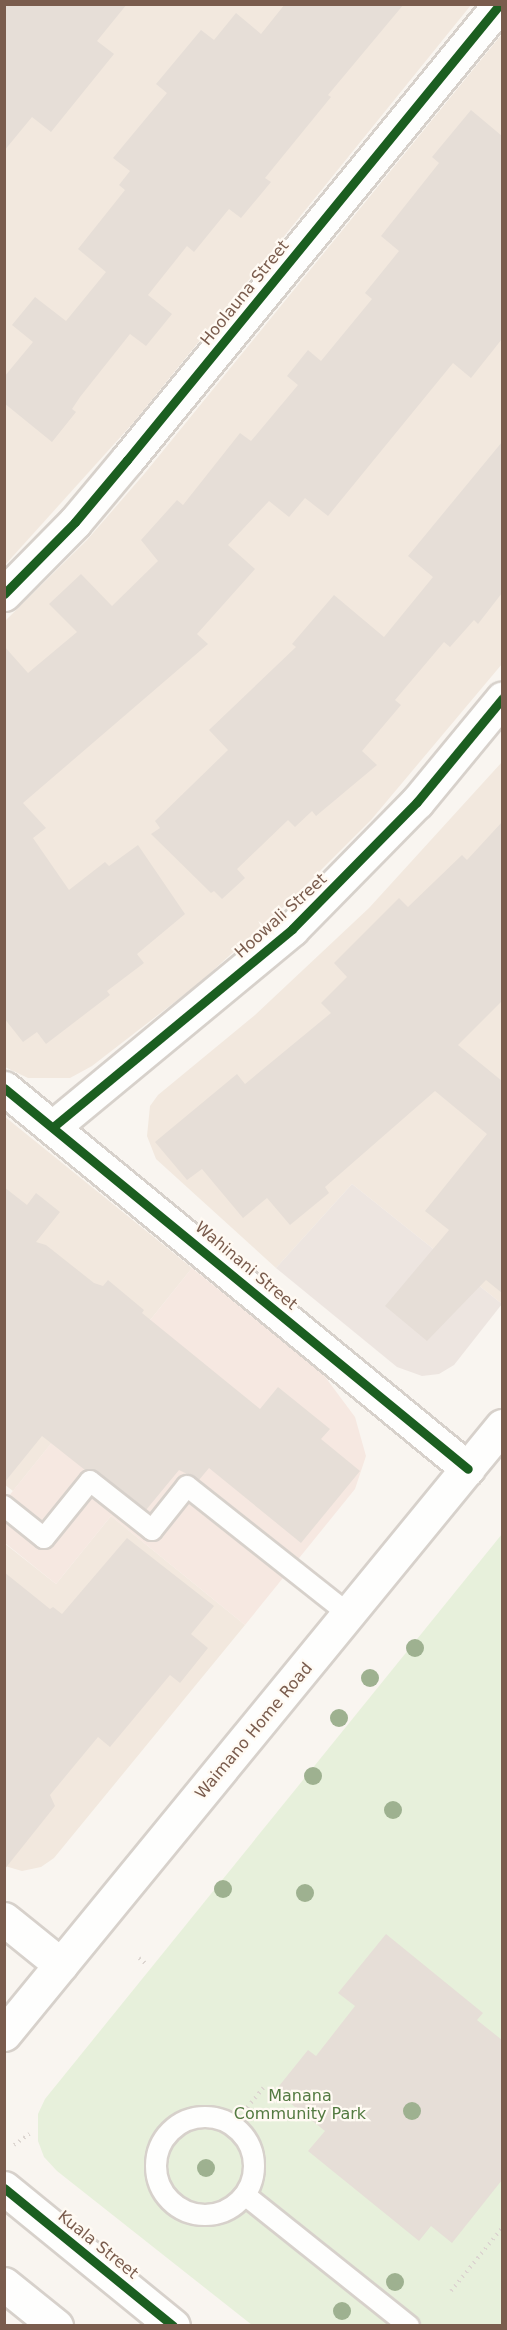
<!DOCTYPE html>
<html>
<head>
<meta charset="utf-8">
<style>
  body { margin:0 }
  #map { position:relative; width:507px; height:2330px; overflow:hidden; background:#f9f5f0; font-family:"DejaVu Sans",sans-serif }
  div>[style] { position:absolute }
  .residential>* { inset:0; background:#f2e8de }
  .commercial>* { inset:0; background:#f6e8e1 }
  .industrial>* { inset:0; background:#ede5e0 }
  .green>* { inset:0; background:#e7f0db }
  .building>* { inset:0; background:#e6ded7 }
  .path>* { height:4px; margin-top:-2px; transform-origin:0; background:repeating-linear-gradient(90deg,#dcd5d0 0 1.5px,transparent 0 6px) }
  .roads { filter:drop-shadow(2px 0 #d7d1cb) drop-shadow(-2px 0 #d7d1cb) drop-shadow(0 2px #d7d1cb) drop-shadow(0 -2px #d7d1cb) }
  .service>* { height:20px; margin:-10px; padding:0 10px; transform-origin:10px; border-radius:10px; background:#fefefd }
  .service>.ring { margin:-10px; padding:0; box-sizing:content-box; background:none; border:20px solid #fefefd; border-radius:50% }
  .minor>* { height:33px; margin:-16.5px; padding:0 16.5px; transform-origin:16.5px; border-radius:16.5px; background:#fefefd }
  .secondary>* { height:33px; margin:-16.5px; padding:0 16.5px; transform-origin:16.5px; border-radius:16.5px; background:#fefefd }
  .cycleway>* { height:9px; margin:-4.5px; padding:0 4.5px; transform-origin:4.5px; border-radius:4.5px; background:#1b5e20 }
  .trees>* { width:18px; height:18px; margin:-9px; border-radius:50%; background:#9eb190 }
  span { translate:-50% -50%; white-space:nowrap; text-align:center; line-height:1.15; -webkit-text-stroke:4.5px #fffaf3; paint-order:stroke }
  .street-label { font-size:16px; color:#7a5c4d }
  .park-label { font-size:16px; color:#537a41 }
  .frame { position:absolute; inset:0; border:6px solid #7a5c4d; pointer-events:none }
</style>
</head>
<body>
<div id="map">
  <div class="residential">
    <div style="clip-path:polygon(5px 5px,471px 5px,134px 422px,5px 565px)"></div>
    <div style="clip-path:polygon(502px 34px,502px 664px,371px 820px,291px 900px,198px 984px,92px 1066px,70px 1078px,28px 1078px,5px 1067px,4px 622px,87px 540px,145px 473px)"></div>
    <div style="clip-path:polygon(502px 762px,502px 1304px,352px 1184px,276px 1268px,156px 1159px,147px 1136px,150px 1106px,158px 1095px,255px 1015px,369px 908px)"></div>
    <div style="clip-path:polygon(4px 1116px,192px 1268px,13px 1491px,4px 1484px)"></div>
    <div style="clip-path:polygon(111px 1516px,245px 1625px,54px 1858px,41px 1867px,22px 1871px,5px 1866px,4px 1543px,56px 1584px)"></div>
  </div>
  <div class="commercial">
    <div style="clip-path:polygon(192px 1268px,323px 1374px,355px 1417px,366px 1456px,355px 1489px,245px 1625px,111px 1516px,56px 1584px,5px 1543px,4px 1502px)"></div>
  </div>
  <div class="industrial">
    <div style="clip-path:polygon(352px 1184px,502px 1304px,454px 1365px,439px 1374px,422px 1376px,397px 1367px,276px 1268px)"></div>
  </div>
  <div class="green">
    <div style="clip-path:polygon(502px 1534px,502px 2325px,252px 2325px,57px 2171px,44px 2157px,38px 2141px,38px 2114px,45px 2099px)"></div>
  </div>
  <div class="building">
    <div style="clip-path:polygon(4px 4px,127px 4px,97px 41px,114px 54px,51px 132px,32px 117px,4px 151px)"></div>
    <div style="clip-path:polygon(285px 4px,404px 4px,328px 95px,331px 97px,265px 178px,271px 182px,241px 218px,229px 209px,194px 252px,187px 246px,148px 295px,172px 314px,146px 346px,130px 334px,80px 397px,72px 409px,76px 412px,52px 442px,4px 403px,4px 377px,33px 342px,12px 325px,35px 297px,66px 321px,106px 272px,78px 249px,125px 190px,119px 185px,130px 171px,113px 158px,167px 93px,156px 84px,201px 30px,214px 40px,236px 13px,261px 34px)"></div>
    <div style="clip-path:polygon(471px 110px,502px 136px,502px 339px,471px 378px,453px 363px,328px 516px,305px 498px,289px 517px,269px 501px,228px 545px,255px 569px,197px 634px,208px 644px,23px 803px,46px 828px,33px 838px,69px 890px,105px 862px,109px 866px,138px 845px,185px 914px,137px 954px,144px 963px,107px 991px,110px 995px,46px 1044px,37px 1032px,23px 1042px,4px 1018px,4px 646px,28px 673px,77px 632px,49px 604px,81px 574px,112px 606px,158px 561px,141px 540px,177px 500px,183px 505px,240px 433px,251px 441px,298px 385px,287px 376px,308px 350px,321px 361px,372px 299px,365px 293px,399px 251px,381px 236px,439px 163px,432px 157px)"></div>
    <div style="clip-path:polygon(502px 442px,502px 593px,478px 624px,474px 620px,450px 647px,444px 642px,395px 700px,401px 705px,362px 751px,377px 765px,316px 816px,312px 811px,295px 827px,288px 820px,237px 869px,245px 878px,222px 899px,214px 891px,211px 893px,151px 834px,160px 828px,155px 821px,228px 750px,209px 730px,296px 647px,292px 644px,334px 595px,384px 637px,433px 577px,408px 556px)"></div>
    <div style="clip-path:polygon(502px 822px,502px 1001px,458px 1045px,502px 1081px,502px 1293px,486px 1280px,427px 1341px,385px 1306px,449px 1230px,425px 1211px,487px 1134px,435px 1091px,325px 1187px,329px 1193px,290px 1225px,267px 1198px,243px 1218px,202px 1169px,187px 1180px,155px 1142px,237px 1074px,245px 1084px,331px 1013px,321px 1003px,347px 977px,334px 963px,399px 898px,408px 907px,462px 855px,467px 860px)"></div>
    <div style="clip-path:polygon(4px 1187px,27px 1205px,36px 1193px,60px 1212px,36px 1242px,46px 1245px,94px 1283px,103px 1286px,108px 1280px,144px 1310px,142px 1313px,260px 1409px,278px 1387px,330px 1429px,321px 1439px,360px 1471px,301px 1543px,209px 1468px,199px 1480px,179px 1470px,146px 1510px,97px 1472px,85px 1470px,42px 1436px,4px 1483px)"></div>
    <div style="clip-path:polygon(127px 1538px,214px 1606px,191px 1634px,208px 1648px,180px 1683px,170px 1675px,110px 1747px,98px 1737px,50px 1795px,55px 1806px,4px 1870px,4px 1572px,50px 1609px,53px 1607px,62px 1614px)"></div>
    <div style="clip-path:polygon(386px 1934px,483px 2013px,477px 2020px,502px 2040px,502px 2180px,452px 2243px,431px 2226px,419px 2241px,308px 2151px,325px 2131px,275px 2091px,308px 2050px,316px 2056px,355px 2006px,338px 1993px)"></div>
  </div>
  <div class="path">
    <div style="left:139px;top:1958px;width:8px;rotate:40deg"></div>
    <div style="left:232px;top:2126px;width:50px;rotate:-50.6deg"></div>
    <div style="left:14px;top:2145px;width:19px;rotate:-36deg"></div>
    <div style="left:451px;top:2291px;width:81px;rotate:-51deg"></div>
  </div>
  <div class="roads">
    <div class="service">
      <div style="left:4px;top:1506px;width:51px;rotate:38.7deg"></div>
      <div style="left:44px;top:1538px;width:73px;rotate:-51.1deg"></div>
      <div style="left:90px;top:1481px;width:79px;rotate:38.3deg"></div>
      <div style="left:152px;top:1530px;width:56px;rotate:-51.5deg"></div>
      <div style="left:187px;top:1486px;width:208px;rotate:38.4deg"></div>
      <div class="ring" style="left:156px;top:2117px;width:78px;height:78px"></div>
      <div style="left:245px;top:2195px;width:210px;rotate:38.6deg"></div>
    </div>
    <div class="minor">
      <div style="left:4px;top:594px;width:101px;rotate:-45.4deg"></div>
      <div style="left:75px;top:522px;width:81px;rotate:-50deg"></div>
      <div style="left:127px;top:460px;width:589px;rotate:-50.72deg"></div>
      <div style="left:4px;top:1088px;width:600px;rotate:39.39deg"></div>
      <div style="left:53px;top:1127px;width:310px;rotate:-39.6deg"></div>
      <div style="left:292px;top:929px;width:178px;rotate:-45.5deg"></div>
      <div style="left:417px;top:802px;width:134px;rotate:-50.5deg"></div>
      <div style="left:4px;top:1919px;width:73px;rotate:38.9deg"></div>
    </div>
    <div class="secondary">
      <div style="left:4px;top:2034px;width:786px;rotate:-50.68deg"></div>
      <div style="left:4px;top:2188px;width:218px;rotate:39.2deg"></div>
      <div style="left:4px;top:2284px;width:67px;rotate:38.9deg"></div>
    </div>
  </div>
  <div class="cycleway">
    <div style="left:4px;top:594px;width:101px;rotate:-45.4deg"></div>
    <div style="left:75px;top:522px;width:81px;rotate:-50deg"></div>
    <div style="left:127px;top:460px;width:589px;rotate:-50.72deg"></div>
    <div style="left:4px;top:1088px;width:600px;rotate:39.39deg"></div>
    <div style="left:53px;top:1127px;width:310px;rotate:-39.6deg"></div>
    <div style="left:292px;top:929px;width:178px;rotate:-45.5deg"></div>
    <div style="left:417px;top:802px;width:134px;rotate:-50.5deg"></div>
    <div style="left:4px;top:2188px;width:218px;rotate:39.2deg"></div>
  </div>
  <div class="trees">
    <div style="left:415px;top:1648px"></div>
    <div style="left:370px;top:1678px"></div>
    <div style="left:339px;top:1718px"></div>
    <div style="left:313px;top:1776px"></div>
    <div style="left:393px;top:1810px"></div>
    <div style="left:223px;top:1889px"></div>
    <div style="left:305px;top:1893px"></div>
    <div style="left:412px;top:2111px"></div>
    <div style="left:206px;top:2168px"></div>
    <div style="left:395px;top:2282px"></div>
    <div style="left:342px;top:2311px"></div>
  </div>
  <div class="street-label">
    <span style="left:245px;top:293px;rotate:-51deg">Hoolauna Street</span>
    <span style="left:281px;top:916px;rotate:-42deg">Hoowali Street</span>
    <span style="left:246px;top:1266px;rotate:40deg">Wahinani Street</span>
    <span style="left:254px;top:1731px;rotate:-50deg">Waimano Home Road</span>
    <span style="left:98px;top:2245px;rotate:39deg">Kuala Street</span>
  </div>
  <div class="park-label">
    <span style="left:300px;top:2105px">Manana<br>Community Park</span>
  </div>
  <div class="frame"></div>
</div>
</body>
</html>
